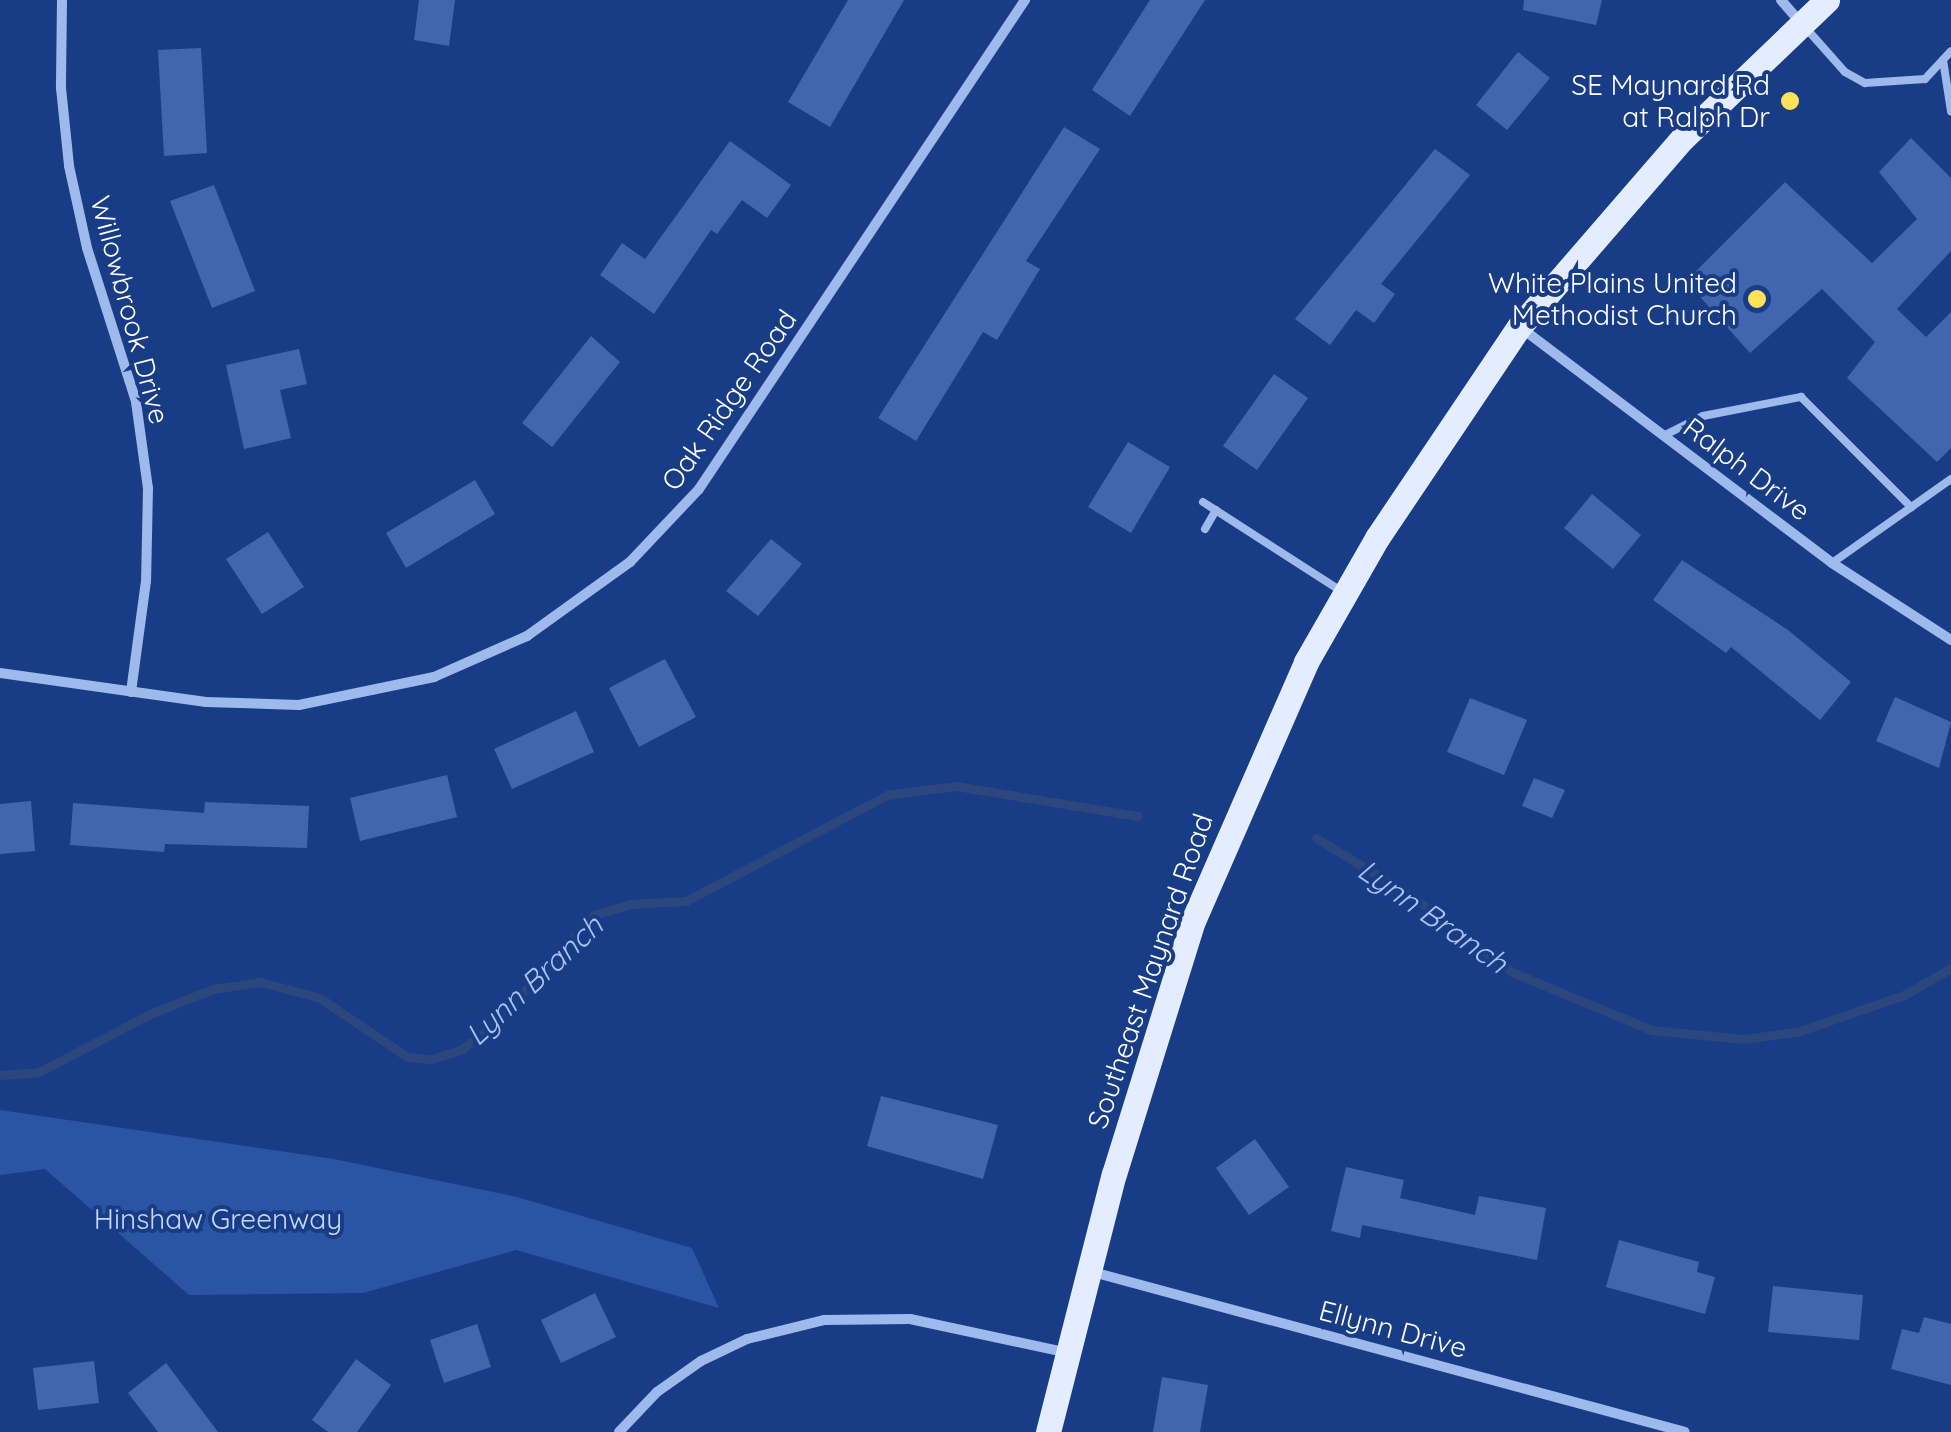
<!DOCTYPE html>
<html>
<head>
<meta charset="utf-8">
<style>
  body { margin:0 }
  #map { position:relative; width:1951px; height:1432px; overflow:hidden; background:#183c86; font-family:Quicksand,sans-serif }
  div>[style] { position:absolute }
  .green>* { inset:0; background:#2b54a4 }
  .stream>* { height:9px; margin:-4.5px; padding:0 4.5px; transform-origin:4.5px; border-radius:4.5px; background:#2c477d }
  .building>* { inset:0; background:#4166af }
  .lane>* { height:8px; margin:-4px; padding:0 4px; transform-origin:4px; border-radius:4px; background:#9eb9ec }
  .street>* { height:10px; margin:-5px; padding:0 5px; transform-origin:5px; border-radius:5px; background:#9eb9ec }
  .primary>* { height:25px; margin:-12.5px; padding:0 12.5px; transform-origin:12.5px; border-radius:12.5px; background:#e4ecff }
  .dots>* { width:28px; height:28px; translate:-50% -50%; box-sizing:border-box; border:5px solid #183c86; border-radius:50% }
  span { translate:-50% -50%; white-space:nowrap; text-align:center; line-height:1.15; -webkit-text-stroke:8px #183c86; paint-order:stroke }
  .poi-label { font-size:28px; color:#fff }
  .right { translate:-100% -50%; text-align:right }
  .street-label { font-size:28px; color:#fff }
  .park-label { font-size:28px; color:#c4d6f9 }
  .water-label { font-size:30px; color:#aac4f4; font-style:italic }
</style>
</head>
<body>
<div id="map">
  <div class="green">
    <div style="clip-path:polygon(0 1110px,334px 1159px,517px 1197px,692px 1248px,719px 1308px,516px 1250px,363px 1293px,189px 1295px,45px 1169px,0 1175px)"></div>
  </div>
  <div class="stream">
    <div style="left:1316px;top:838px;width:110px;rotate:31.2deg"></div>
    <div style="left:1410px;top:895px;width:128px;rotate:37deg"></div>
    <div style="left:1512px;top:972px;width:151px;rotate:22.6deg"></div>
    <div style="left:1651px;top:1030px;width:93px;rotate:5.5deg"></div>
    <div style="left:1744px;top:1039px;width:57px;rotate:-8.1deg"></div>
    <div style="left:1800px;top:1031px;width:110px;rotate:-19.1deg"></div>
    <div style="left:1904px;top:995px;width:54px;rotate:-29.9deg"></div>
    <div style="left:0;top:1075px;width:39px;rotate:-4deg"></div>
    <div style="left:39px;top:1072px;width:125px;rotate:-27.6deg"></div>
    <div style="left:150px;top:1014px;width:68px;rotate:-21.6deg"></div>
    <div style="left:213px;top:989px;width:49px;rotate:-8.3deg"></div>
    <div style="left:261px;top:982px;width:61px;rotate:15.2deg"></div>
    <div style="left:320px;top:998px;width:105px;rotate:34.1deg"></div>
    <div style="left:407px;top:1057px;width:25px;rotate:5deg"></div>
    <div style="left:432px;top:1059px;width:32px;rotate:-18deg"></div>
    <div style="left:462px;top:1049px;width:38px;rotate:-37deg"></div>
    <div style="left:492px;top:1026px;width:151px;rotate:-47.4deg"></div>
    <div style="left:594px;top:915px;width:37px;rotate:-17deg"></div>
    <div style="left:629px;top:904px;width:57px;rotate:-3deg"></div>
    <div style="left:686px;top:901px;width:227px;rotate:-27.8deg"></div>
    <div style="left:887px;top:795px;width:70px;rotate:-7.4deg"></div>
    <div style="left:956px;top:786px;width:184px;rotate:9.4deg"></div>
  </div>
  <div class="building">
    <div style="clip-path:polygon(419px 0,455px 0,449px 46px,414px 40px)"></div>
    <div style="clip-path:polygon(848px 0,904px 0,830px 127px,788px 102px)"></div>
    <div style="clip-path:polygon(1150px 0,1205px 0,1130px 116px,1092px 90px)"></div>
    <div style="clip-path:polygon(1524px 0,1602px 0,1596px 25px,1523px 10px)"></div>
    <div style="clip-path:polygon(201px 48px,207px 153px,164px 156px,158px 50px)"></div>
    <div style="clip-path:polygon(1518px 52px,1550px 78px,1507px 130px,1476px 105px)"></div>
    <div style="clip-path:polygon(1064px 127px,1100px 149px,1026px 261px,1040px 269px,997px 340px,983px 332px,916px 441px,878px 418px)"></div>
    <div style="clip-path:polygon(1911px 138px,1951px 178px,1951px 251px,1897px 309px,1926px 337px,1951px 312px,1951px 448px,1937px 462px,1847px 378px,1875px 342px,1822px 289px,1750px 353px,1686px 281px,1785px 182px,1872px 263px,1917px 219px,1879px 172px)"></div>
    <div style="clip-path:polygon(730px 141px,791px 185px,767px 218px,742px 200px,717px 234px,711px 230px,654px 314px,600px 275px,622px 243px,645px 259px)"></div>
    <div style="clip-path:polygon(1435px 149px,1470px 175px,1381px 284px,1395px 294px,1374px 323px,1356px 310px,1330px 345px,1295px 319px)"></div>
    <div style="clip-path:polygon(214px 185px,255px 291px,212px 308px,170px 201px)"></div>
    <div style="clip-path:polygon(591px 336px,620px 362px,552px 447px,522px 423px)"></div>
    <div style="clip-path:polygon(299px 349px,307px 384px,280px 390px,291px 438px,244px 449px,226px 365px)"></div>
    <div style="clip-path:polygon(1274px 374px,1308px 398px,1257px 470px,1223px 446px)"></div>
    <div style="clip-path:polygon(1128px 442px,1170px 467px,1131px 533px,1088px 507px)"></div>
    <div style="clip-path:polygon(475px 480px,495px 514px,406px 568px,386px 533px)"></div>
    <div style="clip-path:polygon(1592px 494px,1641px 535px,1613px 569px,1564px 528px)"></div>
    <div style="clip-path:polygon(268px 532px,304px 587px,262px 614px,226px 559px)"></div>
    <div style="clip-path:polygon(771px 539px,802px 564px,758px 616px,726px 591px)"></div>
    <div style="clip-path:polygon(1682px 560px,1788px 630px,1851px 682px,1820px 720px,1731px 647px,1726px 653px,1653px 600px)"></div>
    <div style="clip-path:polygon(665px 659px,696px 717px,639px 747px,609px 688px)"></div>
    <div style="clip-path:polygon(1895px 697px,1951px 722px,1939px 768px,1876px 741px)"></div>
    <div style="clip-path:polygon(1470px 698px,1527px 720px,1504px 775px,1447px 752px)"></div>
    <div style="clip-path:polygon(576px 711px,594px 752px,512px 789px,494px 749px)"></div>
    <div style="clip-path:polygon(447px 775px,457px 817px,360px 841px,350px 798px)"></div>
    <div style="clip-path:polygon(1534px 778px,1565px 790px,1552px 818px,1522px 806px)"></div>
    <div style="clip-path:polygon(31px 801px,35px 851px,0 854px,0 804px)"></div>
    <div style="clip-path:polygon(205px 802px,309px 806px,307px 848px,165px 844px,164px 852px,70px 845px,73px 803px,204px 813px)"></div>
    <div style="clip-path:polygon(881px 1096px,998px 1125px,983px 1179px,867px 1146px)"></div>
    <div style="clip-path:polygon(1255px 1139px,1289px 1187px,1249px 1215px,1216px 1168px)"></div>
    <div style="clip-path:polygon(1346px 1167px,1404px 1180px,1400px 1198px,1475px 1215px,1479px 1196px,1546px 1208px,1537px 1260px,1362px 1225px,1360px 1238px,1331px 1231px)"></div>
    <div style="clip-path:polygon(1619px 1240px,1699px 1262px,1697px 1272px,1715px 1277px,1705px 1314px,1606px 1287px)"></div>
    <div style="clip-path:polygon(1773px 1286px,1863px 1295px,1859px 1340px,1768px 1332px)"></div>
    <div style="clip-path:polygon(595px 1293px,616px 1337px,561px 1363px,541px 1320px)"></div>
    <div style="clip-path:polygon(1924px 1317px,1951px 1324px,1951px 1385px,1891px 1369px,1902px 1329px,1919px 1333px)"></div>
    <div style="clip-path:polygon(477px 1324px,491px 1367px,444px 1383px,430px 1340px)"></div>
    <div style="clip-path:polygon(356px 1359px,391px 1385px,357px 1432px,328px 1432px,312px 1420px)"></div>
    <div style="clip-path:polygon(94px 1361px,99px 1403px,38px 1410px,33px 1368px)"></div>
    <div style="clip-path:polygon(166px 1363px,218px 1432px,158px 1432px,128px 1393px)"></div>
    <div style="clip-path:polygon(1162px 1377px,1208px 1385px,1200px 1432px,1153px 1432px)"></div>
  </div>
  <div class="lane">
    <div style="left:1805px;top:27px;width:60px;rotate:48.4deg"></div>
    <div style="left:1845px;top:72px;width:23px;rotate:29deg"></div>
    <div style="left:1865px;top:83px;width:60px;rotate:-3.8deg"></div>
    <div style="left:1925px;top:79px;width:38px;rotate:-47deg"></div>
    <div style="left:1943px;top:60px;width:52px;rotate:81.1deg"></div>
    <div style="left:1665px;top:435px;width:42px;rotate:-26.6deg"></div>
    <div style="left:1703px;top:416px;width:100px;rotate:-11deg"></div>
    <div style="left:1801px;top:397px;width:156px;rotate:45deg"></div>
    <div style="left:1203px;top:502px;width:164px;rotate:32.8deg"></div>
    <div style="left:1205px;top:529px;width:22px;rotate:-60deg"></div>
    <div style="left:1832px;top:563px;width:146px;rotate:-35.2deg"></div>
  </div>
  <div class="street">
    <div style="left:62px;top:0;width:88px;rotate:90.7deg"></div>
    <div style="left:61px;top:88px;width:78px;rotate:84.1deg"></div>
    <div style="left:69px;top:166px;width:84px;rotate:77.6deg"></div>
    <div style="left:87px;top:248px;width:162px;rotate:72.3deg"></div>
    <div style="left:136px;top:402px;width:87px;rotate:82.1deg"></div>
    <div style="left:148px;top:488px;width:93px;rotate:91.2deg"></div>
    <div style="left:146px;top:581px;width:112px;rotate:97.7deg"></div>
    <div style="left:1781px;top:0;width:29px;rotate:49deg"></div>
    <div style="left:1520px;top:327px;width:391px;rotate:37.1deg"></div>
    <div style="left:1832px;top:563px;width:142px;rotate:32.9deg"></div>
    <div style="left:0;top:673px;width:208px;rotate:8deg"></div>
    <div style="left:206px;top:702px;width:93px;rotate:1.8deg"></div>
    <div style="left:299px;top:705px;width:138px;rotate:-11.7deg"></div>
    <div style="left:434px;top:677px;width:102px;rotate:-23.8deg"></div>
    <div style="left:527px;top:636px;width:127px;rotate:-35.7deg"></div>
    <div style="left:630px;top:562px;width:100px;rotate:-46.6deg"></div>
    <div style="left:699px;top:489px;width:588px;rotate:-56.31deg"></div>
    <div style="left:1089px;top:1271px;width:617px;rotate:15.12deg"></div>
    <div style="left:619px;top:1432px;width:55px;rotate:-46.5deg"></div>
    <div style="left:657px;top:1392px;width:54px;rotate:-35.2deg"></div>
    <div style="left:701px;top:1361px;width:51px;rotate:-25.6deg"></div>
    <div style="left:747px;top:1339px;width:79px;rotate:-13.9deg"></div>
    <div style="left:824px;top:1320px;width:86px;rotate:-0.7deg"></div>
    <div style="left:910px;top:1319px;width:157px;rotate:12.1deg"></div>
  </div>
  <div class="primary">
    <div style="left:1048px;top:1432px;width:266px;rotate:-75.7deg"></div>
    <div style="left:1114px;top:1174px;width:265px;rotate:-72.7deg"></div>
    <div style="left:1193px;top:921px;width:283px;rotate:-66.4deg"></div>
    <div style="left:1306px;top:662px;width:143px;rotate:-60.2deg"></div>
    <div style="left:1377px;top:538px;width:254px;rotate:-56.1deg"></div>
    <div style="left:1519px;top:327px;width:249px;rotate:-49.1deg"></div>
    <div style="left:1682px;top:139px;width:201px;rotate:-43.8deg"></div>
  </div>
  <div class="dots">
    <div style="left:1790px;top:101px;background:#ffe15a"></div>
    <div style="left:1757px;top:299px;background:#ffe15a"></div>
  </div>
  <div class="poi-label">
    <span class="right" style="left:1770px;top:101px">SE Maynard Rd<br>at Ralph Dr</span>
    <span class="right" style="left:1737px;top:299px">White Plains United<br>Methodist Church</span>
  </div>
  <div class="street-label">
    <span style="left:130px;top:310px;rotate:75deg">Willowbrook Drive</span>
    <span style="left:729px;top:400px;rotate:-55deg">Oak Ridge Road</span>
    <span style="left:1747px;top:469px;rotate:37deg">Ralph Drive</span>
    <span style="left:1150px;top:971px;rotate:-71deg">Southeast Maynard Road</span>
    <span style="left:1393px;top:1329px;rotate:15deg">Ellynn Drive</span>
  </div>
  <div class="park-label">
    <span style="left:218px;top:1219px">Hinshaw Greenway</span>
  </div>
  <div class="water-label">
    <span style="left:1433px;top:916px;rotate:35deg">Lynn Branch</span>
    <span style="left:534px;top:980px;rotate:-43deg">Lynn Branch</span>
  </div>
</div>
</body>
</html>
